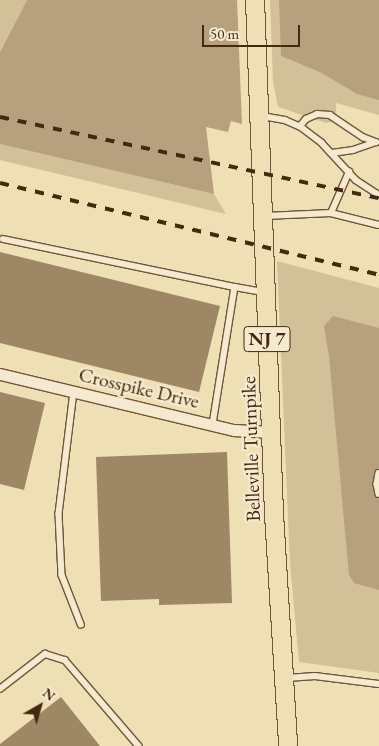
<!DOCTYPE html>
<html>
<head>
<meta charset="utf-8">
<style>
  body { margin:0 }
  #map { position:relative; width:379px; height:746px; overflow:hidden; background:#efdfb5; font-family:"EB Garamond",serif }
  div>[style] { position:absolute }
  .green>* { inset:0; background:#d2c099 }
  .water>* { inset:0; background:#b6a07d }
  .building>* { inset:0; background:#9e8765 }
  .roads { filter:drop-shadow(1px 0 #705538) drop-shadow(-1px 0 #705538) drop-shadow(0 1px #705538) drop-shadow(0 -1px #705538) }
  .service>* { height:5.5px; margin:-2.75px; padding:0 2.75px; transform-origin:2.75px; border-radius:2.75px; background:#f5eacf }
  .minor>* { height:11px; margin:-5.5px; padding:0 5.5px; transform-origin:5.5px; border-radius:5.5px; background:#f5eacf }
  .primary>* { height:18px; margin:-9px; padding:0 9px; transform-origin:9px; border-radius:9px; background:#efdfb5 }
  .rail>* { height:4px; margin-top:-2px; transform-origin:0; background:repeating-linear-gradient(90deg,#46270f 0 9px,transparent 0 18px) }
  span { translate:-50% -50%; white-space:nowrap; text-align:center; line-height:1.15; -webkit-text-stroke:4.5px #f5eacf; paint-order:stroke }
  .shield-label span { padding:1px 4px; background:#f5eacf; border:1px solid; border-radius:4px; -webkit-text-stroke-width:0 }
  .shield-label { font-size:19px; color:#46270f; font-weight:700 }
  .street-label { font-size:20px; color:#46270f }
  .north { position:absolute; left:15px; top:681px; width:50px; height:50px; -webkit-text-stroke:4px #f5eacf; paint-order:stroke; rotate:38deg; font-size:14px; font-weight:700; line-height:20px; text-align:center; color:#46270f }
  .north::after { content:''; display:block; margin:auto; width:18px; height:22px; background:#46270f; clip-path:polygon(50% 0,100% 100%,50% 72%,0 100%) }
  .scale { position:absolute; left:202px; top:25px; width:98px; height:22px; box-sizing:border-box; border:2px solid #46270f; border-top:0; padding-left:6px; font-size:15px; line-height:18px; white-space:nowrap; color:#46270f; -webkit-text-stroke:4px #f5eacf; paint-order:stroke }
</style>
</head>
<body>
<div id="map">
  <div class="green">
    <div style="clip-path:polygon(0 0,27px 0,0 52px)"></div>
    <div style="clip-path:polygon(270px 0,379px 0,379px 115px,336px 103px,336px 121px,326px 123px,278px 107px,273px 82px)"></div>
    <div style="clip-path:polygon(0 144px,214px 194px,226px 214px,0 160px)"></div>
    <div style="clip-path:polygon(277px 261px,379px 288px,379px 673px,299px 662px,290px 563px)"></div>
  </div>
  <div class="water">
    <div style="clip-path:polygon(27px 0,237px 0,242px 124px,231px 121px,228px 132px,206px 127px,214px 194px,0 144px,0 52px)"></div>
    <div style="clip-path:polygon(279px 0,379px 0,379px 100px,357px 94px,322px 73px,281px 56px)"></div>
    <div style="clip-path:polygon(333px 316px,379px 328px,379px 590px,354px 583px,349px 575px,329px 356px,324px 326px)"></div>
  </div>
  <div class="building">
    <div style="clip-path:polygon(0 252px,220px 306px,199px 392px,0 343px)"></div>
    <div style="clip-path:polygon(0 392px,45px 403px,24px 490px,0 484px)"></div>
    <div style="clip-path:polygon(227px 452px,232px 603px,159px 605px,159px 599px,101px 601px,96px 457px)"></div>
    <div style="clip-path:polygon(61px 697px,100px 746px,0 746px,0 744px)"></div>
  </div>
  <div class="roads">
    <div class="service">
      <div style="left:262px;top:116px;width:23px;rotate:10deg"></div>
      <div style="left:285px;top:120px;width:17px;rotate:24deg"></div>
      <div style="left:301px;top:127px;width:26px;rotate:37deg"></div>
      <div style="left:322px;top:143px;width:50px;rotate:47.4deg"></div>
      <div style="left:356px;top:180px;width:27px;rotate:33deg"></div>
      <div style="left:300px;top:126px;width:9px;rotate:-49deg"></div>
      <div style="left:306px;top:119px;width:12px;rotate:-24deg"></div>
      <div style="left:317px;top:114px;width:13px;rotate:4deg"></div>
      <div style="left:330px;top:115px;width:40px;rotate:34deg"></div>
      <div style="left:363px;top:137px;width:14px;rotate:21deg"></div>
      <div style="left:332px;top:153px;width:21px;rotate:-8deg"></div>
      <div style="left:353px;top:150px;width:24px;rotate:-19deg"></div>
      <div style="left:331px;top:213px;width:45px;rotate:-66.3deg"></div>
      <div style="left:265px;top:216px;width:66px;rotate:-2.6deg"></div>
      <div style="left:331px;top:213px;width:49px;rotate:14deg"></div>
      <div style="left:3px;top:239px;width:237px;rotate:11.7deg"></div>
      <div style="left:235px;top:287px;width:140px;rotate:99.1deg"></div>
      <div style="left:235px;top:287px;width:28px;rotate:10deg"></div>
      <div style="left:74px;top:392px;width:123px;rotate:97deg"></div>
      <div style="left:59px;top:514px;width:61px;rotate:87.2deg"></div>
      <div style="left:62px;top:575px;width:53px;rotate:68.8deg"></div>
      <div style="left:379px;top:473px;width:11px;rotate:100deg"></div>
      <div style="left:377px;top:484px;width:10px;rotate:79deg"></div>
      <div style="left:287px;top:678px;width:28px;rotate:-4deg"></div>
      <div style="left:315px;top:676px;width:64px;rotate:7.1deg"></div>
      <div style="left:0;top:689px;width:57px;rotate:-37.9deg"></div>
      <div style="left:45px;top:654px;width:21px;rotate:17deg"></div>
      <div style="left:65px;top:660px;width:113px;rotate:49.3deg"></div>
    </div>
    <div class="minor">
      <div style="left:0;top:374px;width:241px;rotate:13.5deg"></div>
      <div style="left:234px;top:430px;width:37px;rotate:3deg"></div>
    </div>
    <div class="primary">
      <div style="left:255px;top:0;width:514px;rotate:87.88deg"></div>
      <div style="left:274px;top:514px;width:232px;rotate:86.5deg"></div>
    </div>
  </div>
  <div class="rail">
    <div style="left:0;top:117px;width:388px;rotate:12.1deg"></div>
    <div style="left:0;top:183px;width:390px;rotate:13.6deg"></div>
  </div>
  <div class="shield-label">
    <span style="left:267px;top:339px">NJ 7</span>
  </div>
  <div class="street-label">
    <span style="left:139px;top:388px;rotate:13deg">Crosspike Drive</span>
    <span style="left:251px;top:449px;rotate:-92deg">Belleville Turnpike</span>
  </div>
  <div class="north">N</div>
  <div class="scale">50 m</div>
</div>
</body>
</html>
